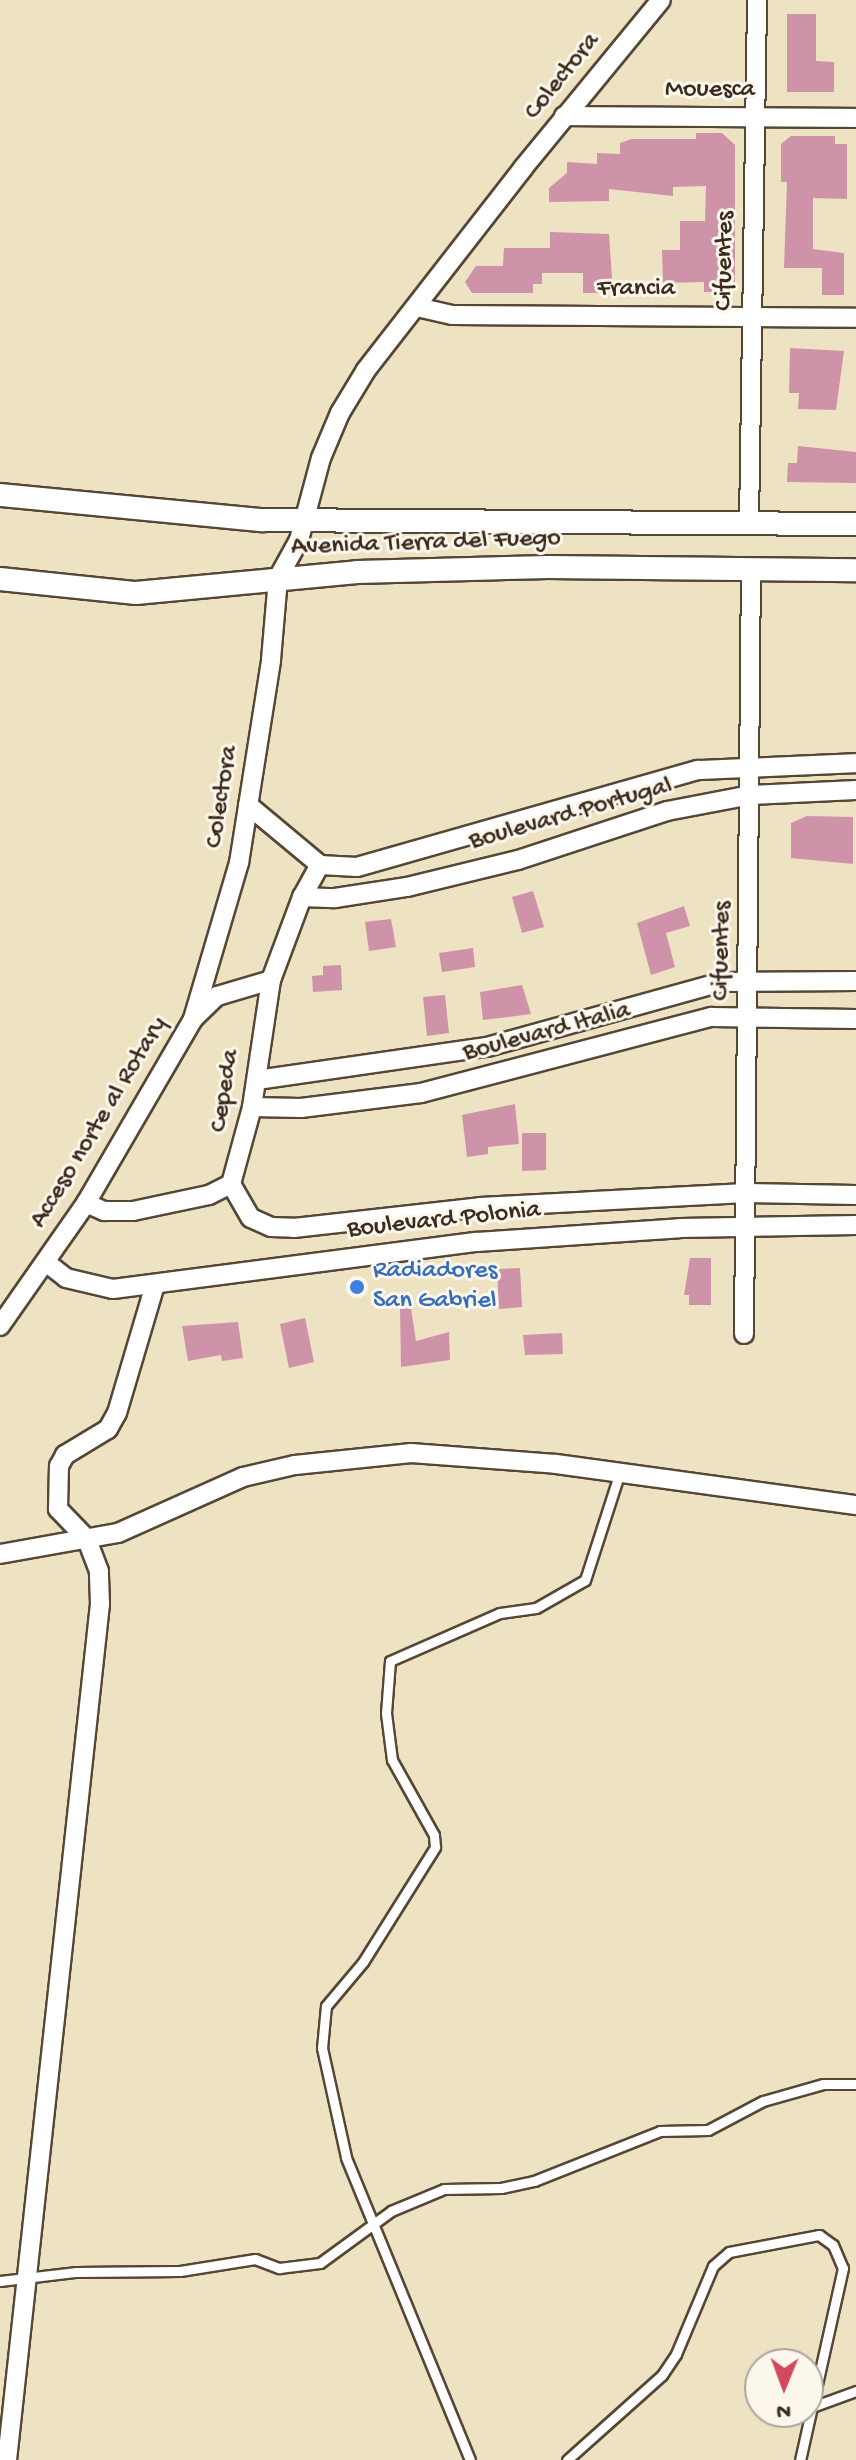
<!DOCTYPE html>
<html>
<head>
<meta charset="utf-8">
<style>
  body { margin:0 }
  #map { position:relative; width:856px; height:2460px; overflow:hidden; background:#ede2c1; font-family:"Gochi Hand",sans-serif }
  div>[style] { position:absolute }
  .building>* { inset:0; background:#cf93a9 }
  .roads { filter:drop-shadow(2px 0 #564636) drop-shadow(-2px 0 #564636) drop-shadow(0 2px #564636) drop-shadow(0 -2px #564636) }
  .service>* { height:9px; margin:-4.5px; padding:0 4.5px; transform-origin:4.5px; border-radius:4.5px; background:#fff }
  .minor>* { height:18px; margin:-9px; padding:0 9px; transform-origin:9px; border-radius:9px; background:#fff }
  .tertiary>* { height:22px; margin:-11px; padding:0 11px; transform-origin:11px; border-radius:11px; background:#fff }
  .dots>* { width:22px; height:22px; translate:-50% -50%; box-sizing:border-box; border:4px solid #fbf7ec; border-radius:50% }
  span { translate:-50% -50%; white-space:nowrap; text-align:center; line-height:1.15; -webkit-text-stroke:6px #fbf7ec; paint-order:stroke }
  .street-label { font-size:26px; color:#3b2a1e }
  .shop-label { font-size:26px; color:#366cbe }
  .left { translate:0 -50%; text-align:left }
  .north { position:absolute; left:744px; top:2348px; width:80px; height:80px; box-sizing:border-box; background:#fbf7ec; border:2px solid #aea59a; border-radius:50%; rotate:181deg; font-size:22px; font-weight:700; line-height:32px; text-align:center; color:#3b2a1e }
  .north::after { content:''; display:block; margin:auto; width:28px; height:36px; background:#d1495b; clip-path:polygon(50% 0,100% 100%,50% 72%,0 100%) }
</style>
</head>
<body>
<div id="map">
  <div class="building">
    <div style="clip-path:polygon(787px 14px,816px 14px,816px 61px,834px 62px,834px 92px,787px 92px)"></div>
    <div style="clip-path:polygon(696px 133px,722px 133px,735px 145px,735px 282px,724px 292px,704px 292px,704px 282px,663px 283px,662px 250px,680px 250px,680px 221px,705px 221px,706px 186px,673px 187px,673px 196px,609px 189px,609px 201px,549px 202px,549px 188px,567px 173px,567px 162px,597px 164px,597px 153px,620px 154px,620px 143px,632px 139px,696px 139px)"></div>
    <div style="clip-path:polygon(791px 136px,835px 136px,835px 144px,847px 144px,847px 199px,813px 198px,813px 249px,844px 253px,844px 295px,822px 295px,822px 268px,784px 268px,787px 182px,781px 182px,781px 144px)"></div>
    <div style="clip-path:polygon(550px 232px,609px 234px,613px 293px,583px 293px,583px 273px,542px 273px,542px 284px,533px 284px,533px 293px,472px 293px,465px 282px,476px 266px,503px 266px,504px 248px,550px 248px)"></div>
    <div style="clip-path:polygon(790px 348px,844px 351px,836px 410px,798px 409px,799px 393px,789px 393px)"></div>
    <div style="clip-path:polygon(798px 446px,856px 452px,856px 483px,787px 482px,788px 463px,797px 463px)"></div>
    <div style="clip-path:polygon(807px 816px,853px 817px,853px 864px,791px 858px,791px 823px)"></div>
    <div style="clip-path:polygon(533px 891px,544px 927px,522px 933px,512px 897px)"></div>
    <div style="clip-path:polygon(684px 906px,690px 926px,666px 933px,675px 967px,651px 975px,637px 923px)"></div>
    <div style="clip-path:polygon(391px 919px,396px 947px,369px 951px,365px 922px)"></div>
    <div style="clip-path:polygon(473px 948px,475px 967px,442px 972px,439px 953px)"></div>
    <div style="clip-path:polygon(341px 965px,342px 990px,313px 992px,312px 976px,323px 975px,323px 966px)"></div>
    <div style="clip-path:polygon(522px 985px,531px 1014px,483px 1020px,480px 992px)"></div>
    <div style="clip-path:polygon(445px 995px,449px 1033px,427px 1036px,423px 997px)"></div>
    <div style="clip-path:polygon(515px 1104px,519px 1144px,488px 1147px,488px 1154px,467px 1157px,462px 1115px)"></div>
    <div style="clip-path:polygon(522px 1133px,546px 1133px,546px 1170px,522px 1171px)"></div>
    <div style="clip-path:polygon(690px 1258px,711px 1258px,711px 1305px,689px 1305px,689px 1295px,684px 1295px)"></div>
    <div style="clip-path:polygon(520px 1268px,522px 1307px,499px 1309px,497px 1269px)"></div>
    <div style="clip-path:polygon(411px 1308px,416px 1341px,449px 1332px,450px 1360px,401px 1367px,400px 1309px)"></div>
    <div style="clip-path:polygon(305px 1318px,314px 1362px,289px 1368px,280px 1324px)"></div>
    <div style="clip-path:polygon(238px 1322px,243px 1358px,222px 1361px,221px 1355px,188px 1361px,182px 1326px)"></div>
    <div style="clip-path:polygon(562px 1333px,563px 1354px,525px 1355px,523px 1335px)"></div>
  </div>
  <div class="roads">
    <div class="service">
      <div style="left:0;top:2281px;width:77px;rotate:-6.8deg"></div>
      <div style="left:76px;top:2272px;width:104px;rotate:-0.6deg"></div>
      <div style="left:180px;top:2271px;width:76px;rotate:-9.1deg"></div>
      <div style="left:255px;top:2259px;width:26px;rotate:21deg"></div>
      <div style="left:279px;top:2268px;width:41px;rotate:-7deg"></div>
      <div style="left:320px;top:2263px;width:88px;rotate:-36.2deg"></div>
      <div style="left:391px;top:2211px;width:57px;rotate:-22.5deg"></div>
      <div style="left:444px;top:2189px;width:57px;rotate:-1deg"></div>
      <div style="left:501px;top:2188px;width:34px;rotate:-12deg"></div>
      <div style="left:534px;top:2181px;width:136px;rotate:-21.6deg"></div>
      <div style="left:660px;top:2131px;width:48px;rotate:-1.2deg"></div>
      <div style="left:708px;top:2130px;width:62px;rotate:-27.8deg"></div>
      <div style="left:763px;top:2101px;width:62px;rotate:-15.8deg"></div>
      <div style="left:823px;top:2084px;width:33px"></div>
      <div style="left:812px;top:2407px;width:47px;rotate:-20deg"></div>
      <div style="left:470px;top:2460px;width:327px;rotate:-112.3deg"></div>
      <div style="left:346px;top:2157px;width:112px;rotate:-102.4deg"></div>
      <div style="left:322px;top:2048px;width:42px;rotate:-84.6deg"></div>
      <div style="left:326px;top:2006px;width:57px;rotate:-49.9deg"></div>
      <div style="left:363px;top:1962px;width:136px;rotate:-57.9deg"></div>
      <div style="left:435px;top:1847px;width:12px;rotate:-95deg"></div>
      <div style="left:434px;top:1835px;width:86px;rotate:-119.2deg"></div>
      <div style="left:392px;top:1760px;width:47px;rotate:-97.3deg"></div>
      <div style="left:386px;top:1713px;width:52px;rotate:-85.6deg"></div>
      <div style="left:390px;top:1661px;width:120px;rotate:-23.6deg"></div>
      <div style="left:500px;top:1613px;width:36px;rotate:-8deg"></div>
      <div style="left:536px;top:1608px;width:56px;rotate:-29.7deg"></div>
      <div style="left:585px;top:1580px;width:110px;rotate:-72.1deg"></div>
      <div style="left:567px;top:2460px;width:127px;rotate:-41.8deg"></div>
      <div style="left:662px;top:2375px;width:25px;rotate:-56deg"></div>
      <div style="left:676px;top:2354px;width:95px;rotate:-67.2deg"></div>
      <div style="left:713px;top:2266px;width:21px;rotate:-41deg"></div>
      <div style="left:729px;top:2252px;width:92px;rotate:-10.7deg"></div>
      <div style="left:819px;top:2235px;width:17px;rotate:36deg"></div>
      <div style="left:833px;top:2245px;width:25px;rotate:67deg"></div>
      <div style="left:843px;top:2268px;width:197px;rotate:102.6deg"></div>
    </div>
    <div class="minor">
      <div style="left:564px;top:116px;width:292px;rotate:0.4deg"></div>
      <div style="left:417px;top:307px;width:36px;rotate:13deg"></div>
      <div style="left:452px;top:315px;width:404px;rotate:0.4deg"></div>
      <div style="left:749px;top:523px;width:523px;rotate:-89.12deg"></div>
      <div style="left:248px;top:805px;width:94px;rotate:39.8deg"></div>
      <div style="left:320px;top:865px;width:37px;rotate:3deg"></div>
      <div style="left:357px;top:867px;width:355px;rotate:-15.9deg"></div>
      <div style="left:698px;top:770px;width:158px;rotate:-2.5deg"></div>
      <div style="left:302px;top:897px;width:33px;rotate:2deg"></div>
      <div style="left:335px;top:898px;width:73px;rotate:-8.7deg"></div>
      <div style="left:407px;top:887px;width:114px;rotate:-13.7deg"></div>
      <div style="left:518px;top:860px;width:157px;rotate:-18.2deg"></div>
      <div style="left:667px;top:811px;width:86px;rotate:-10.8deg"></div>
      <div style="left:751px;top:795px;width:105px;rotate:-2.7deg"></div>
      <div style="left:193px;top:1019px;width:163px;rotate:-73.6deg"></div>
      <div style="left:239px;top:863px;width:206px;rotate:-81deg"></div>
      <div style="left:271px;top:660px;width:82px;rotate:-85.1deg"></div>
      <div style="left:278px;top:578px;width:43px;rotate:-61.1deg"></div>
      <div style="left:299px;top:540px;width:85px;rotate:-75deg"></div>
      <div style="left:321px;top:458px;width:49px;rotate:-67.1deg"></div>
      <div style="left:340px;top:413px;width:50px;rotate:-58.8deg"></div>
      <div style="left:366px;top:370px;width:256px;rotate:-52.1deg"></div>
      <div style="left:523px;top:168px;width:217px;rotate:-50.6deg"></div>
      <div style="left:257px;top:1080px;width:232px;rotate:-8.2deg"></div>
      <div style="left:487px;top:1047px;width:243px;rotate:-15.5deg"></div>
      <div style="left:721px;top:982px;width:135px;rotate:-0.4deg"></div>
      <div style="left:252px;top:1107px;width:49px;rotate:1.2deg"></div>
      <div style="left:301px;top:1108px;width:121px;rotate:-7.1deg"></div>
      <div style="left:421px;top:1093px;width:300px;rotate:-14.7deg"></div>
      <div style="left:711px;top:1017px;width:145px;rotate:0.8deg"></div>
      <div style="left:231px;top:1184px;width:39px;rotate:60deg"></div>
      <div style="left:251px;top:1218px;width:22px;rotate:24deg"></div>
      <div style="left:271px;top:1227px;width:23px;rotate:2deg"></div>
      <div style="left:294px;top:1228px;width:187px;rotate:-6.4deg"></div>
      <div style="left:480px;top:1207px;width:266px;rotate:-3deg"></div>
      <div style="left:746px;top:1193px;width:110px;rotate:1deg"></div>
      <div style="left:86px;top:1203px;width:20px;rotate:24deg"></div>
      <div style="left:104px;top:1211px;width:29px"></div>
      <div style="left:133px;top:1211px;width:78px;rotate:-11.9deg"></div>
      <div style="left:209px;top:1195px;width:25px;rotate:-27deg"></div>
      <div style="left:231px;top:1184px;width:80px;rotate:-74.7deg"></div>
      <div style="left:252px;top:1107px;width:128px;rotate:-81.5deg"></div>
      <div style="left:271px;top:980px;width:89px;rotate:-69.5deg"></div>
      <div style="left:302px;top:897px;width:37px;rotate:-61deg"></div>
      <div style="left:47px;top:1263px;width:24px;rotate:38deg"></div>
      <div style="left:66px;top:1278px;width:48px;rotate:13.2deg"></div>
      <div style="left:113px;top:1289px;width:367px;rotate:-7.4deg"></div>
      <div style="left:477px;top:1242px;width:203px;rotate:-3.9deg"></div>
      <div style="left:680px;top:1228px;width:176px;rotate:-1deg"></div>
      <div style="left:0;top:1326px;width:150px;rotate:-55deg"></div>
      <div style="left:86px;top:1203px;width:213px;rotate:-59.8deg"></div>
      <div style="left:193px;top:1019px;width:33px;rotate:-44deg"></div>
      <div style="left:217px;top:996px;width:56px;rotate:-16.5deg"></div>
      <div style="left:744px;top:1334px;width:766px;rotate:-89.48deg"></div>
      <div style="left:0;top:1554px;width:120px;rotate:-10.1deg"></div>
      <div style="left:118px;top:1533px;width:137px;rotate:-24.1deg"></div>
      <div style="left:243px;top:1477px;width:53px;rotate:-13deg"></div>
      <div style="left:295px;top:1465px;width:117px;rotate:-5.9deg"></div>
      <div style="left:411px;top:1453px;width:145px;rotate:4.3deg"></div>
      <div style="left:556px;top:1464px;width:303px;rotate:7.8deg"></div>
      <div style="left:7px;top:2460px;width:861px;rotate:-83.8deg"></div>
      <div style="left:100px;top:1604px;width:33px;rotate:-92deg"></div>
      <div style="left:99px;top:1571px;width:34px;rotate:-111deg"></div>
      <div style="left:87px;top:1539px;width:42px;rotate:-134deg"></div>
      <div style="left:58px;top:1509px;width:43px;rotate:-88.7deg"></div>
      <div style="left:59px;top:1466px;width:13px;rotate:-61deg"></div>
      <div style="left:65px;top:1455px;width:50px;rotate:-31.2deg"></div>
      <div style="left:108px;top:1429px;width:18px;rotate:-61deg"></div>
      <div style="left:117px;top:1413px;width:134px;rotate:-73.5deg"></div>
    </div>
    <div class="tertiary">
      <div style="left:0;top:495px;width:263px;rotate:5.5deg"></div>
      <div style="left:262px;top:520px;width:594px;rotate:0.39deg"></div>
      <div style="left:0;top:579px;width:137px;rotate:5.9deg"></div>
      <div style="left:136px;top:593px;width:222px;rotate:-5.4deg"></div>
      <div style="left:357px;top:572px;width:191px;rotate:-1.5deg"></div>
      <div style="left:548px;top:567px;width:308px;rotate:0.6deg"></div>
    </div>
  </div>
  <div class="dots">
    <div style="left:357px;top:1287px;background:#3f7fe0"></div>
  </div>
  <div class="street-label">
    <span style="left:563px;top:77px;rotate:-51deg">Colectora</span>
    <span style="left:710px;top:91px">Mouesca</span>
    <span style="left:726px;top:261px;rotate:-89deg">Cifuentes</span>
    <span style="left:636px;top:290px">Francia</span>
    <span style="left:426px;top:544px;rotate:-2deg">Avenida Tierra del Fuego</span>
    <span style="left:223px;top:797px;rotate:-81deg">Colectora</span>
    <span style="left:571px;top:815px;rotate:-16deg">Boulevard Portugal</span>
    <span style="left:723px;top:951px;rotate:-89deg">Cifuentes</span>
    <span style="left:547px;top:1033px;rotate:-15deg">Boulevard Italia</span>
    <span style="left:226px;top:1091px;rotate:-81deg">Cepeda</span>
    <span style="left:100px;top:1123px;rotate:-59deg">Acceso norte al Rotary</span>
    <span style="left:444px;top:1221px;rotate:-6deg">Boulevard Polonia</span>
  </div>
  <div class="shop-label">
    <span class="left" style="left:373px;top:1287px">Radiadores<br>San Gabriel</span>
  </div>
  <div class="north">N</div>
</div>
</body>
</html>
